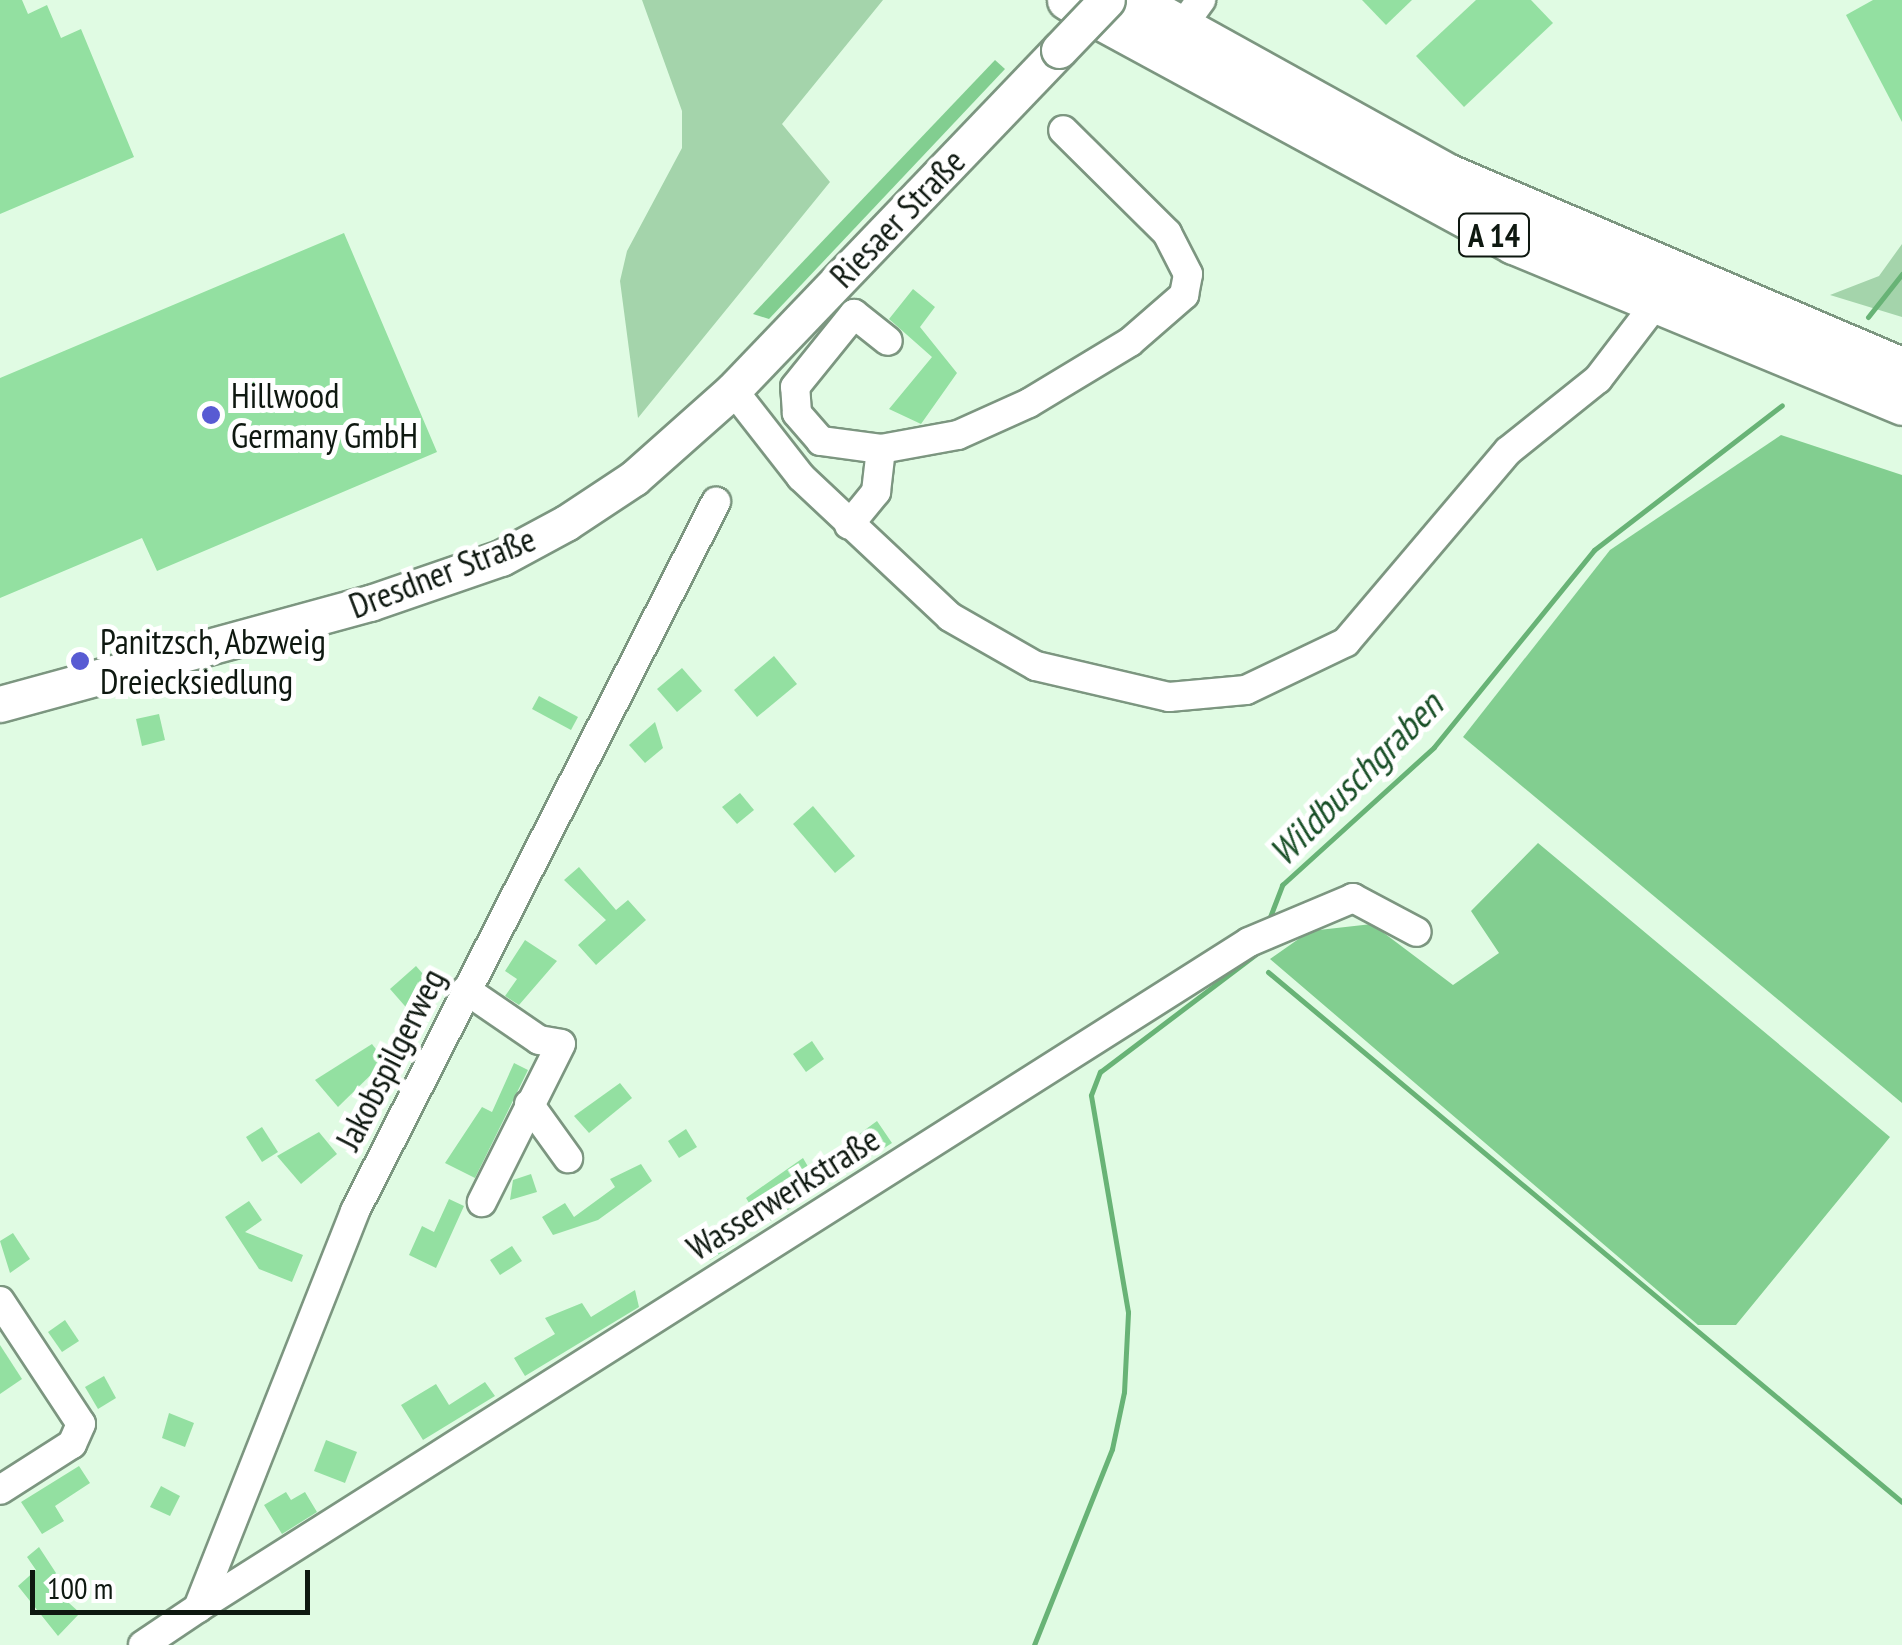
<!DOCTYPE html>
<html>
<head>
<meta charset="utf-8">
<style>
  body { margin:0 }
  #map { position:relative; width:1902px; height:1645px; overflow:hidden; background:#e0fbe3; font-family:"PT Sans Narrow",sans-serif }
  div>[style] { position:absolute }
  .green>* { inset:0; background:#a4d4ab }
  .forest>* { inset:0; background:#82ce90 }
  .stream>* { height:5px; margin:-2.5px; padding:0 2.5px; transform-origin:2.5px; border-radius:2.5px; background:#68b376 }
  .building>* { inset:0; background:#93e0a1 }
  .roads { filter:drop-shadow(2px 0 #7c9680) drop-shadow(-2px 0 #7c9680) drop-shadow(0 2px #7c9680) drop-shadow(0 -2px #7c9680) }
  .minor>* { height:28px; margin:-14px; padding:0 14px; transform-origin:14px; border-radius:14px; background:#fff }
  .major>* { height:35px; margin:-17.5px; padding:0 17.5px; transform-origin:17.5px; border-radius:17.5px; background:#fff }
  .highway>* { height:40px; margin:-20px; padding:0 20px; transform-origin:20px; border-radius:20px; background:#fff }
  .bridges { filter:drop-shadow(2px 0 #7c9680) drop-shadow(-2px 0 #7c9680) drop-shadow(0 2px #7c9680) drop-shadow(0 -2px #7c9680) }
  .major-bridge>* { height:35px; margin:-17.5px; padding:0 17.5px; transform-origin:17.5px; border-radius:17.5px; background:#fff }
  .dots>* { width:28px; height:28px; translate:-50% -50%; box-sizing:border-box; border:5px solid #fff; border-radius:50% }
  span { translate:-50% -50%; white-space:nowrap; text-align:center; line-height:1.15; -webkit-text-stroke:10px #fff; paint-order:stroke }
  .shield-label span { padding:2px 8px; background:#fff; border:2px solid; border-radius:8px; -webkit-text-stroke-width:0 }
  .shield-label { font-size:32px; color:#0e1810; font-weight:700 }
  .street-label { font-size:35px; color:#0e1810 }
  .poi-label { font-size:35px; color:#0e1810 }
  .left { translate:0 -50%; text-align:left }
  .water-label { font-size:38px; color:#1a5028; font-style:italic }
  .scale { position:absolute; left:30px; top:1570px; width:280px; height:45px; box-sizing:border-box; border:5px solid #0e1810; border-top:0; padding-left:12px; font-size:30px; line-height:35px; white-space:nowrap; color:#0e1810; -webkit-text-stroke:8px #fff; paint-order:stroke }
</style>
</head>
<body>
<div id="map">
  <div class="green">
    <div style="clip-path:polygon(642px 0,883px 0,782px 124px,830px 182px,638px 418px,620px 281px,627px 251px,682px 148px,682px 111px)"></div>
    <div style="clip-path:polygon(1902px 244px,1902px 317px,1830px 295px,1879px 276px)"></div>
  </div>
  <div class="forest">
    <div style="clip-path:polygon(995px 60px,1005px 69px,769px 319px,753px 314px)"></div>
    <div style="clip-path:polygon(1781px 435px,1902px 475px,1902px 1103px,1463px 737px,1610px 550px)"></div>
    <div style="clip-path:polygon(1538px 843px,1890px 1137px,1736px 1325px,1698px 1325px,1270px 959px,1310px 931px,1372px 924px,1453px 985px,1499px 953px,1471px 911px)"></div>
  </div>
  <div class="stream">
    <div style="left:1868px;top:317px;width:55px;rotate:-51.7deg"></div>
    <div style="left:1268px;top:922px;width:40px;rotate:-69deg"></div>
    <div style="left:1282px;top:885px;width:205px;rotate:-42.2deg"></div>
    <div style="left:1434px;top:747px;width:254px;rotate:-50.9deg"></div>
    <div style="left:1594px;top:550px;width:237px;rotate:-37.6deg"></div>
    <div style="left:1268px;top:972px;width:826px;rotate:39.89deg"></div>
    <div style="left:1034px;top:1645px;width:211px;rotate:-68.3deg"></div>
    <div style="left:1112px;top:1449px;width:58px;rotate:-78.1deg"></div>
    <div style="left:1124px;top:1392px;width:80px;rotate:-87.1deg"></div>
    <div style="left:1128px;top:1312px;width:220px;rotate:-99.7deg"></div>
    <div style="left:1091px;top:1095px;width:25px;rotate:-69deg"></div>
    <div style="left:1100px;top:1072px;width:201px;rotate:-37.1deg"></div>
  </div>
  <div class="building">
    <div style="clip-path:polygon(0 0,22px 0,28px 14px,47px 5px,61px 38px,81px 29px,134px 157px,0 214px)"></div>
    <div style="clip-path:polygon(1362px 0,1412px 0,1386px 25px)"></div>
    <div style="clip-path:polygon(1476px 0,1531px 0,1553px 23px,1464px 107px,1416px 56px)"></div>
    <div style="clip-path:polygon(1873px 0,1902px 0,1902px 122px,1846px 15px)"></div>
    <div style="clip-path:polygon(344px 233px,437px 452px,157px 571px,142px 538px,0 598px,0 378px)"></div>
    <div style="clip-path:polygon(913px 289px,935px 307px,920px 327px,957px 373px,921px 424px,889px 409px,932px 357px,889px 319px)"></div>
    <div style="clip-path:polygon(774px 656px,797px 684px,757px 717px,734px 690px)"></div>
    <div style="clip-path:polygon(682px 668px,702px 691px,677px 712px,657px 689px)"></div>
    <div style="clip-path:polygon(539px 696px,578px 717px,571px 730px,532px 709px)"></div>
    <div style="clip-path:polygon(159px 714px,165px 740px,142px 746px,136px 719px)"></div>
    <div style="clip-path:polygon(655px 722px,663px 748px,645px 763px,629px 745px)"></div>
    <div style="clip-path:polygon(740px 793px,754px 810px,737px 824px,722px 807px)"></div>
    <div style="clip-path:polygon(813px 806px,855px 856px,835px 873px,793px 824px)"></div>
    <div style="clip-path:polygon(579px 867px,616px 910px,628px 900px,646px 920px,596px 965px,578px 945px,606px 920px,564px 880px)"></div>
    <div style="clip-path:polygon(525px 940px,557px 961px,519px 1005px,505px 996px,517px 979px,505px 971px)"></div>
    <div style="clip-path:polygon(416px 966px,437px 990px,411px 1013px,390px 989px)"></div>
    <div style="clip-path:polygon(812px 1041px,824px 1059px,806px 1072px,793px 1054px)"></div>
    <div style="clip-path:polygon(372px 1044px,385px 1061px,338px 1107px,315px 1080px)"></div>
    <div style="clip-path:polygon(514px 1063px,528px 1070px,475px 1178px,445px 1163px,482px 1107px,492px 1112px)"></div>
    <div style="clip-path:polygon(620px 1083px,632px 1098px,589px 1133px,574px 1116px)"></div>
    <div style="clip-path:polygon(877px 1121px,892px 1143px,763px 1226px,746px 1198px,803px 1158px,810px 1170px)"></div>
    <div style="clip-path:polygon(262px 1127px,278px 1152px,262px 1162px,246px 1137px)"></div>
    <div style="clip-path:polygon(686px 1129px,697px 1147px,679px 1158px,668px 1141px)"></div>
    <div style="clip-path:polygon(319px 1132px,337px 1154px,301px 1184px,277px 1156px)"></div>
    <div style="clip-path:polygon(641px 1164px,652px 1181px,598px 1220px,553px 1235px,542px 1217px,565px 1203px,574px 1217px,615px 1187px,610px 1179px)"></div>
    <div style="clip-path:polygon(531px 1174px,537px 1192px,510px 1200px,513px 1180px)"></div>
    <div style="clip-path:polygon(449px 1199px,464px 1206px,436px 1268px,409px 1255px,422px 1226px,434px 1232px)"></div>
    <div style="clip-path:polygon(249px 1201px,262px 1220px,245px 1232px,303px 1255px,292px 1282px,259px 1269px,225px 1217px)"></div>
    <div style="clip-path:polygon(721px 1224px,734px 1245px,710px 1260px,694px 1234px)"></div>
    <div style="clip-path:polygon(13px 1233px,30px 1259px,10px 1273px,0 1241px)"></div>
    <div style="clip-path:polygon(512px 1246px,522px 1261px,500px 1275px,490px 1260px)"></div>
    <div style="clip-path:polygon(635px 1290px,639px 1307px,525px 1376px,514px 1358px,555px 1334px,545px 1318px,582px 1303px,591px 1317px)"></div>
    <div style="clip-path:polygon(65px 1320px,79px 1341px,62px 1352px,48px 1332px)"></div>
    <div style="clip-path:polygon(0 1345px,22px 1379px,0 1394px)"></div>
    <div style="clip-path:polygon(104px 1376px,116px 1398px,98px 1409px,85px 1387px)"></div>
    <div style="clip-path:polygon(485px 1382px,495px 1396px,423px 1440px,401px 1405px,436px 1384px,449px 1405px)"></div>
    <div style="clip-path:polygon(169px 1413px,194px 1423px,185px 1447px,162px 1438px)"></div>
    <div style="clip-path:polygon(326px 1440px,357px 1452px,345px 1483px,314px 1471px)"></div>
    <div style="clip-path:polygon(79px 1466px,90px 1483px,55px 1506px,64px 1521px,42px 1534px,21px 1502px)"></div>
    <div style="clip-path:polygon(161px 1486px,180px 1496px,170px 1516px,150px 1507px)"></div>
    <div style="clip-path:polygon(286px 1492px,291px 1500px,305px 1492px,317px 1512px,282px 1534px,264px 1505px)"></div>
    <div style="clip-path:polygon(39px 1547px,56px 1573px,47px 1583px,80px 1613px,58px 1636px,18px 1586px,36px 1570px,27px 1557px)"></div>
  </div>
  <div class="roads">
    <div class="minor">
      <div style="left:1180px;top:29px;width:36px;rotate:-54deg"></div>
      <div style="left:733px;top:390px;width:110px;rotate:52deg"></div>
      <div style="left:801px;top:477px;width:204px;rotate:43.2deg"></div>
      <div style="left:950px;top:617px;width:99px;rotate:29.7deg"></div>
      <div style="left:1036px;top:666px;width:137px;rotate:13.1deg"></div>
      <div style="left:1169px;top:697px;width:77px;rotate:-5.2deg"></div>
      <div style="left:1246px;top:690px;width:111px;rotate:-25.6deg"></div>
      <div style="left:1346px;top:642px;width:250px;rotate:-49.7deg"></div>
      <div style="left:1508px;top:451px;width:115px;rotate:-38.7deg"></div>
      <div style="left:1598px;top:379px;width:91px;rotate:-52.6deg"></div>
      <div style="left:881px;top:449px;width:78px;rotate:-10.3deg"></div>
      <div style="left:958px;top:435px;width:78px;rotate:-24.3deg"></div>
      <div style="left:1029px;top:403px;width:118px;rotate:-31.1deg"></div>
      <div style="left:1130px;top:342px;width:72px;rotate:-41deg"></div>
      <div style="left:1184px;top:295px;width:21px;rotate:-79deg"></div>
      <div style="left:1188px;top:274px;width:46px;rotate:-117.1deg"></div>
      <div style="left:1167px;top:233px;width:146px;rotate:-135.3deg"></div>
      <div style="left:849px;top:525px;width:43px;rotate:-50.7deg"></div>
      <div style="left:876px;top:492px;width:43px;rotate:-83.4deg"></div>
      <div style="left:881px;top:449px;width:61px;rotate:-172.4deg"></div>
      <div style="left:821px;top:441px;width:37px;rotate:-131deg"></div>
      <div style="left:797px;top:413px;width:26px;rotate:-94deg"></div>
      <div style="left:795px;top:387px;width:94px;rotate:-51.1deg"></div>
      <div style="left:854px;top:314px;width:43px;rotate:38.5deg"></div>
      <div style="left:466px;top:990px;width:88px;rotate:34.4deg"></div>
      <div style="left:539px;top:1040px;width:22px;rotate:10deg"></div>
      <div style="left:561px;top:1044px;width:177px;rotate:116.6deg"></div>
      <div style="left:529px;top:1104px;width:67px;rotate:54.2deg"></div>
      <div style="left:0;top:1301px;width:147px;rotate:56.6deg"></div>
      <div style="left:81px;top:1424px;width:22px;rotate:114deg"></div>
      <div style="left:72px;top:1444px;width:85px;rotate:147.4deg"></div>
      <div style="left:198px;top:1608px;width:1244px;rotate:-32.36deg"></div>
      <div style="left:1249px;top:942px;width:113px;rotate:-22.9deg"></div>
      <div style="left:1353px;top:898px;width:72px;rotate:28deg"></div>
      <div style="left:143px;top:1645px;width:66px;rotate:-33.9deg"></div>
      <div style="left:198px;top:1608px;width:427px;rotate:-68.4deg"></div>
      <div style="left:355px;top:1211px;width:796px;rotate:-63.02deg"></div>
    </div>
    <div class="major">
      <div style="left:0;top:704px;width:384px;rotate:-15.3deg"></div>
      <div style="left:370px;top:603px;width:139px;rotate:-19deg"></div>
      <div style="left:501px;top:558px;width:74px;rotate:-28.3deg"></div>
      <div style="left:566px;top:523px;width:82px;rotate:-33.5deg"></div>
      <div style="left:634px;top:478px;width:132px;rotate:-41.6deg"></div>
      <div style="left:733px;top:390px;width:471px;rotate:-46.2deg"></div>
    </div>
    <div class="highway">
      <div style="left:1068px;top:0;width:9px;rotate:32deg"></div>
      <div style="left:1133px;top:0;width:361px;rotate:29deg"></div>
      <div style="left:1449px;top:175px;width:492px;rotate:23.1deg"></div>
      <div style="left:1107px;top:23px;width:463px;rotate:28.5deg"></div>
      <div style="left:1514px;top:244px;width:420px;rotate:22.5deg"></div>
    </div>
  </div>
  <div class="bridges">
    <div class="major-bridge">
      <div style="left:1059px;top:50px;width:69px;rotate:-46.2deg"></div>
    </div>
  </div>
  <div class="dots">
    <div style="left:211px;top:415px;background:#585bd3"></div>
    <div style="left:80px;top:661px;background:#585bd3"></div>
  </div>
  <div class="shield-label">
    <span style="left:1494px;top:235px">A 14</span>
  </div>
  <div class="street-label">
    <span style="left:897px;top:218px;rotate:-46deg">Riesaer Straße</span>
    <span style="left:442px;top:572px;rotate:-21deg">Dresdner Straße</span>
    <span style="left:390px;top:1059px;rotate:-63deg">Jakobspilgerweg</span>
    <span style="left:783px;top:1193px;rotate:-32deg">Wasserwerkstraße</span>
  </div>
  <div class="poi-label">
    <span class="left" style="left:231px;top:415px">Hillwood<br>Germany GmbH</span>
    <span class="left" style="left:100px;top:661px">Panitzsch, Abzweig<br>Dreiecksiedlung</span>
  </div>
  <div class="water-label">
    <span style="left:1355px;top:778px;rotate:-45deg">Wildbuschgraben</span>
  </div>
  <div class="scale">100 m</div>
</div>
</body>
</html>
